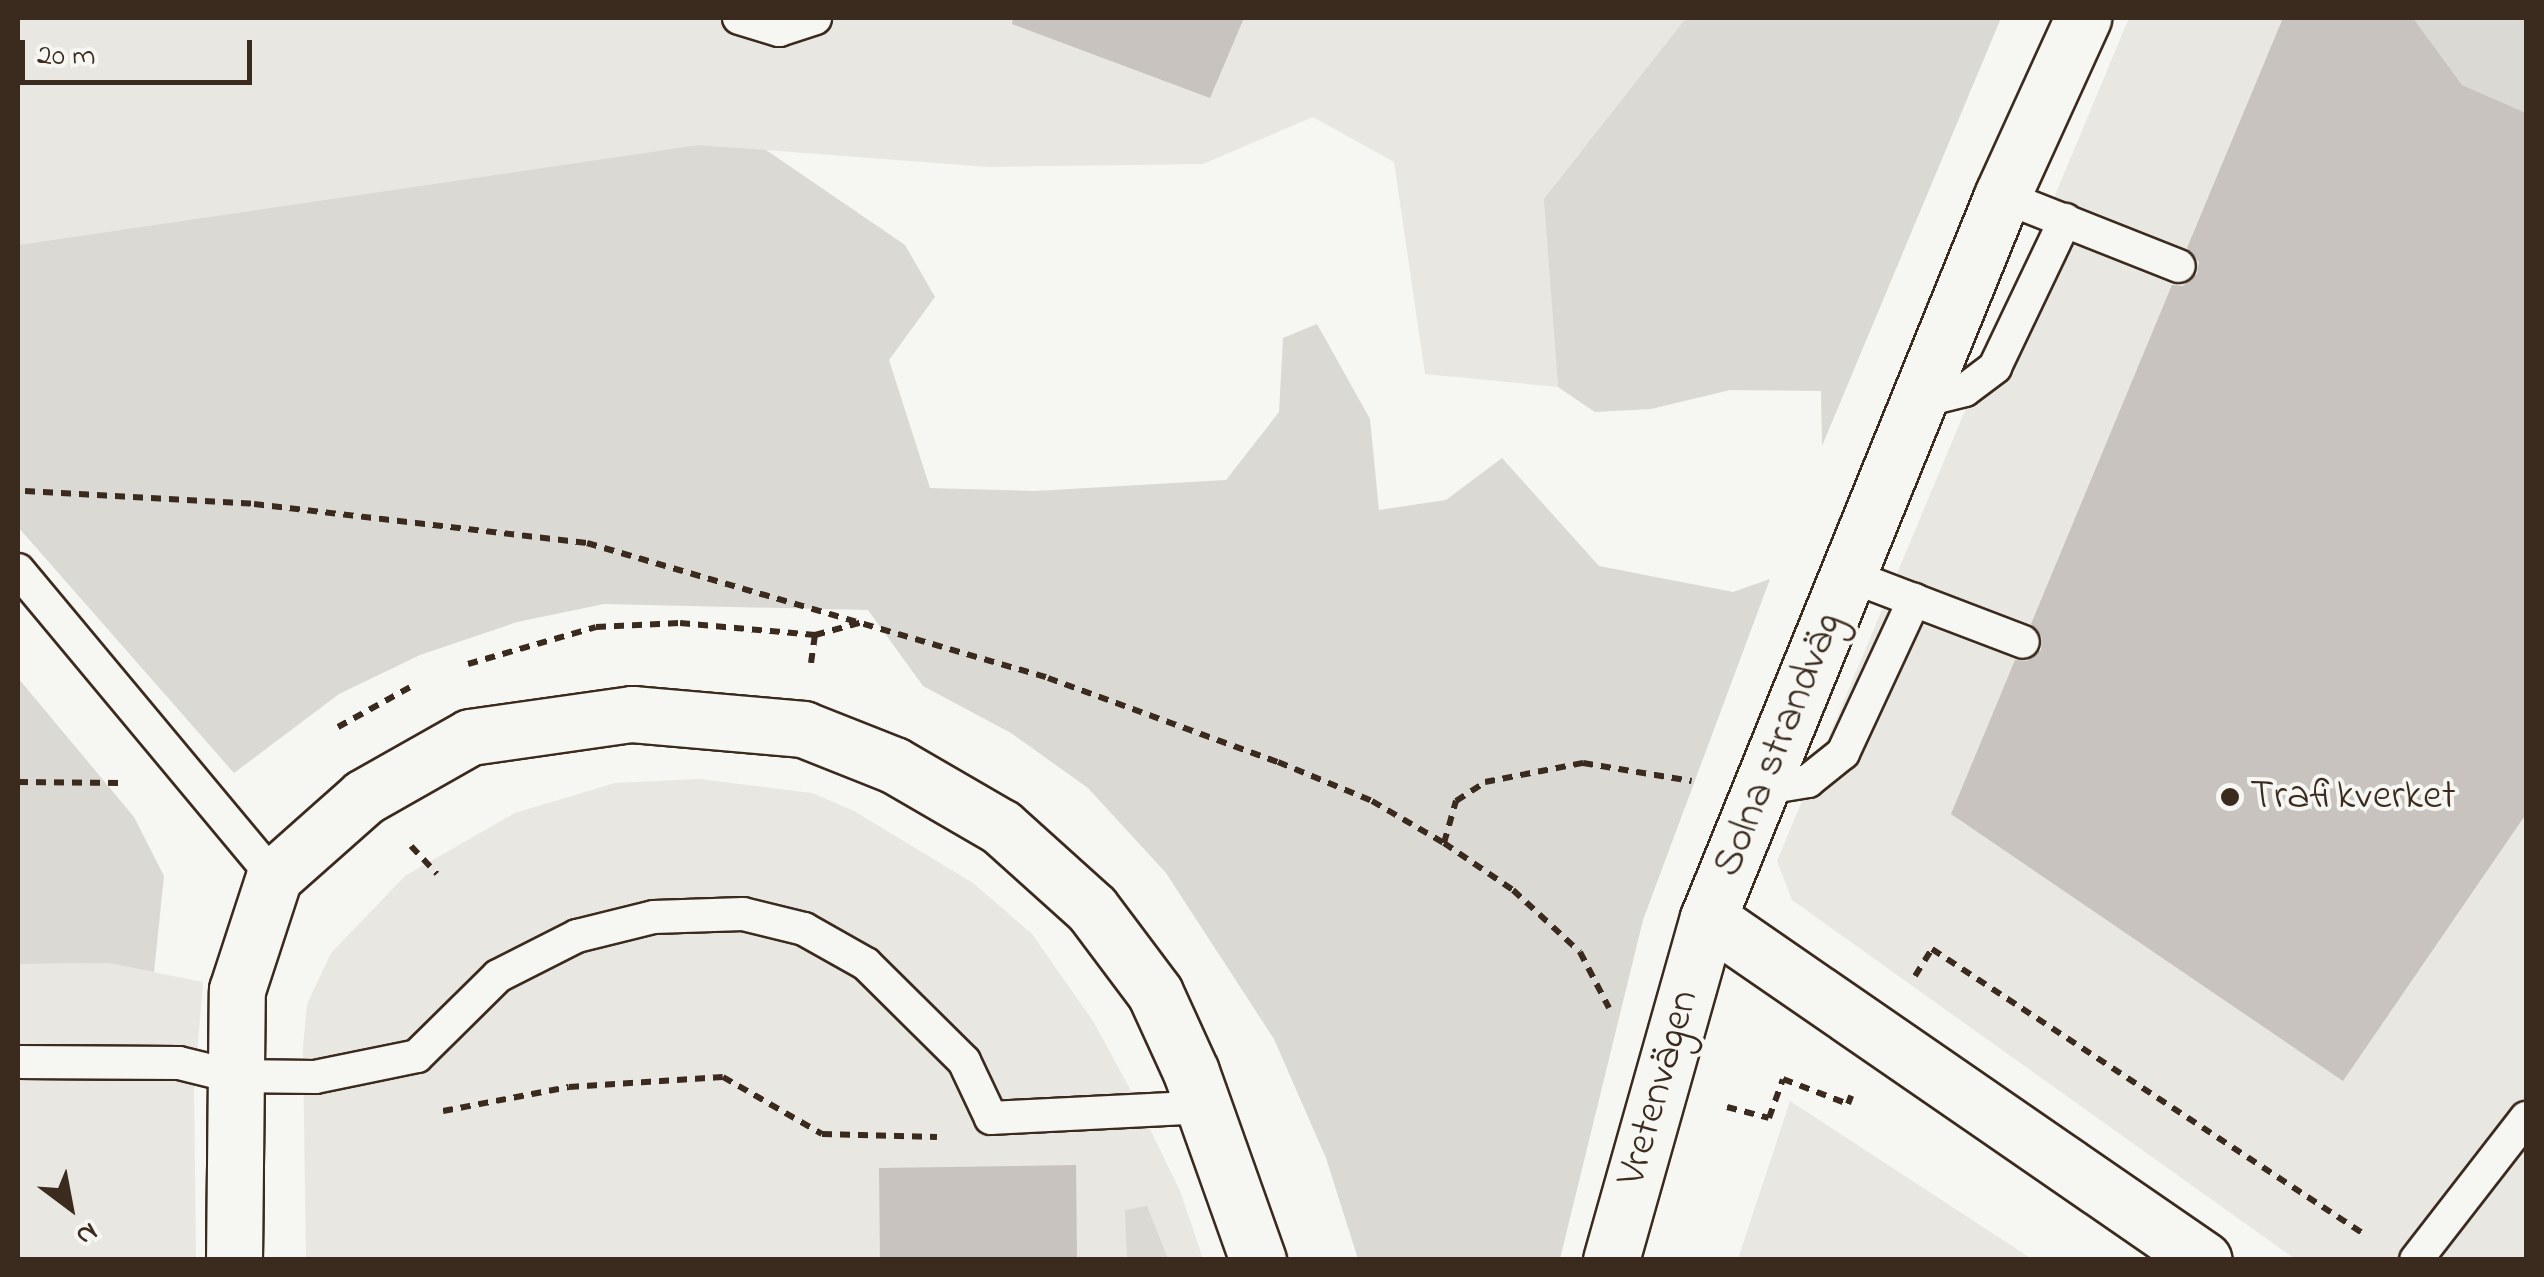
<!DOCTYPE html>
<html>
<head>
<meta charset="utf-8">
<style>
  body { margin:0 }
  #map { position:relative; width:2544px; height:1277px; overflow:hidden; background:#f6f6f2; font-family:"Indie Flower",sans-serif }
  div>[style] { position:absolute }
  .built>* { inset:0; background:#e8e7e2 }
  .green>* { inset:0; background:#dad9d3 }
  .building>* { inset:0; background:#c8c3be }
  .path>* { height:6px; margin-top:-3px; transform-origin:0; background:repeating-linear-gradient(90deg,#3b2a1e 0 10px,transparent 0 18px) }
  .roads { filter:drop-shadow(2px 0 #3b2a1e) drop-shadow(-2px 0 #3b2a1e) drop-shadow(0 2px #3b2a1e) drop-shadow(0 -2px #3b2a1e) }
  .lane>* { height:32px; margin:-16px; padding:0 16px; transform-origin:16px; border-radius:16px; background:#f6f6f2 }
  .street>* { height:55px; margin:-27.5px; padding:0 27.5px; transform-origin:27.5px; border-radius:27.5px; background:#f6f6f2 }
  .dots>* { width:28px; height:28px; translate:-50% -50%; box-sizing:border-box; border:5px solid #f6f6f2; border-radius:50% }
  span { translate:-50% -50%; white-space:nowrap; text-align:center; line-height:1.15; -webkit-text-stroke:8px #f6f6f2; paint-order:stroke }
  .street-label { font-size:42px; color:#3b2a1e }
  .poi-label { font-size:42px; color:#3b2a1e }
  .left { translate:0 -50%; text-align:left }
  .frame { position:absolute; inset:0; border:20px solid #3b2a1e; pointer-events:none }
  .north { position:absolute; left:20px; top:1157px; width:100px; height:100px; -webkit-text-stroke:8px #f6f6f2; paint-order:stroke; rotate:148deg; font-size:28px; font-weight:700; line-height:40px; text-align:center; color:#3b2a1e }
  .north::after { content:''; display:block; margin:auto; width:35px; height:45px; background:#3b2a1e; clip-path:polygon(50% 0,100% 100%,50% 72%,0 100%) }
  .scale { position:absolute; left:20px; top:40px; width:232px; height:45px; box-sizing:border-box; border:5px solid #3b2a1e; border-top:0; padding-left:12px; font-size:30px; line-height:35px; white-space:nowrap; color:#3b2a1e; -webkit-text-stroke:8px #f6f6f2; paint-order:stroke }
</style>
</head>
<body>
<div id="map">
  <div class="built">
    <div style="clip-path:polygon(18px 18px,1686px 18px,1545px 199px,1558px 387px,1425px 374px,1394px 162px,1313px 117px,1203px 164px,989px 167px,698px 145px,18px 245px)"></div>
    <div style="clip-path:polygon(2129px 18px,2526px 18px,2526px 1259px,2295px 1259px,1792px 900px,1777px 861px)"></div>
    <div style="clip-path:polygon(700px 779px,812px 793px,854px 811px,973px 883px,1032px 934px,1093px 1021px,1136px 1100px,1180px 1191px,1203px 1259px,306px 1260px,303px 1047px,307px 1004px,331px 953px,405px 876px,515px 813px,615px 783px)"></div>
    <div style="clip-path:polygon(108px 963px,203px 982px,194px 1090px,196px 1259px,18px 1259px,18px 964px)"></div>
    <div style="clip-path:polygon(1790px 1101px,2032px 1259px,1738px 1259px)"></div>
  </div>
  <div class="green">
    <div style="clip-path:polygon(1686px 18px,2001px 18px,1822px 446px,1821px 391px,1730px 390px,1651px 409px,1595px 412px,1558px 387px,1544px 199px)"></div>
    <div style="clip-path:polygon(2413px 18px,2526px 18px,2526px 113px,2462px 85px)"></div>
    <div style="clip-path:polygon(698px 145px,766px 150px,905px 245px,935px 297px,889px 360px,930px 488px,1035px 491px,1226px 480px,1279px 412px,1283px 338px,1317px 324px,1370px 419px,1379px 510px,1446px 500px,1502px 458px,1599px 566px,1733px 592px,1770px 579px,1643px 920px,1560px 1259px,1358px 1259px,1326px 1158px,1274px 1039px,1166px 873px,1088px 788px,1011px 733px,923px 686px,868px 610px,604px 604px,517px 622px,420px 655px,339px 694px,234px 773px,18px 527px,18px 245px)"></div>
    <div style="clip-path:polygon(18px 678px,134px 817px,164px 876px,154px 972px,108px 963px,18px 964px)"></div>
    <div style="clip-path:polygon(1147px 1206px,1168px 1259px,1127px 1259px,1125px 1210px)"></div>
  </div>
  <div class="building">
    <div style="clip-path:polygon(1013px 18px,1244px 18px,1210px 98px,1012px 24px)"></div>
    <div style="clip-path:polygon(2283px 18px,2413px 18px,2462px 85px,2526px 113px,2526px 814px,2343px 1081px,1951px 814px,2015px 660px,2027px 661px,2041px 650px,2042px 638px,2031px 624px,2172px 285px,2183px 286px,2197px 274px,2199px 262px,2187px 248px)"></div>
    <div style="clip-path:polygon(1076px 1165px,1077px 1260px,880px 1260px,879px 1168px)"></div>
  </div>
  <div class="path">
    <div style="left:25px;top:491px;width:229px;rotate:3.2deg"></div>
    <div style="left:254px;top:504px;width:335px;rotate:6.7deg"></div>
    <div style="left:587px;top:543px;width:480px;rotate:16.3deg"></div>
    <div style="left:1048px;top:678px;width:245px;rotate:20.1deg"></div>
    <div style="left:1278px;top:762px;width:102px;rotate:22.5deg"></div>
    <div style="left:1372px;top:801px;width:83px;rotate:30.3deg"></div>
    <div style="left:1444px;top:843px;width:83px;rotate:34.3deg"></div>
    <div style="left:1513px;top:890px;width:91px;rotate:42.8deg"></div>
    <div style="left:1580px;top:952px;width:63px;rotate:62.6deg"></div>
    <div style="left:811px;top:663px;width:28px;rotate:-82deg"></div>
    <div style="left:468px;top:664px;width:133px;rotate:-16.1deg"></div>
    <div style="left:596px;top:627px;width:84px;rotate:-2.7deg"></div>
    <div style="left:680px;top:623px;width:136px;rotate:5.1deg"></div>
    <div style="left:815px;top:635px;width:50px;rotate:-15.2deg"></div>
    <div style="left:338px;top:727px;width:87px;rotate:-28.9deg"></div>
    <div style="left:18px;top:782px;width:103px;rotate:0.6deg"></div>
    <div style="left:1444px;top:843px;width:44px;rotate:-74.1deg"></div>
    <div style="left:1456px;top:801px;width:35px;rotate:-33deg"></div>
    <div style="left:1485px;top:782px;width:100px;rotate:-11deg"></div>
    <div style="left:1583px;top:763px;width:110px;rotate:9.4deg"></div>
    <div style="left:411px;top:846px;width:38px;rotate:47deg"></div>
    <div style="left:1915px;top:976px;width:32px;rotate:-58deg"></div>
    <div style="left:1932px;top:949px;width:521px;rotate:33.42deg"></div>
    <div style="left:1727px;top:1107px;width:43px;rotate:14.7deg"></div>
    <div style="left:1769px;top:1118px;width:41px;rotate:-70.3deg"></div>
    <div style="left:1783px;top:1079px;width:70px;rotate:21deg"></div>
    <div style="left:1848px;top:1104px;width:9px;rotate:-69deg"></div>
    <div style="left:443px;top:1111px;width:128px;rotate:-10.8deg"></div>
    <div style="left:569px;top:1087px;width:154px;rotate:-3.7deg"></div>
    <div style="left:723px;top:1077px;width:114px;rotate:29.9deg"></div>
    <div style="left:822px;top:1134px;width:115px;rotate:1.5deg"></div>
  </div>
  <div class="roads">
    <div class="lane">
      <div style="left:739px;top:18px;width:42px;rotate:16.7deg"></div>
      <div style="left:779px;top:30px;width:38px;rotate:-18deg"></div>
      <div style="left:2002px;top:196px;width:190px;rotate:21.6deg"></div>
      <div style="left:1917px;top:402px;width:49px;rotate:-14deg"></div>
      <div style="left:1965px;top:390px;width:38px;rotate:-37deg"></div>
      <div style="left:1995px;top:367px;width:163px;rotate:-64.5deg"></div>
      <div style="left:18px;top:570px;width:400px;rotate:50.2deg"></div>
      <div style="left:1848px;top:575px;width:187px;rotate:20.9deg"></div>
      <div style="left:1760px;top:789px;width:49px;rotate:-9.5deg"></div>
      <div style="left:1808px;top:781px;width:45px;rotate:-38.7deg"></div>
      <div style="left:1843px;top:753px;width:169px;rotate:-65.1deg"></div>
      <div style="left:18px;top:1062px;width:161px;rotate:0.4deg"></div>
      <div style="left:179px;top:1063px;width:55px;rotate:13.8deg"></div>
      <div style="left:232px;top:1076px;width:83px;rotate:0.7deg"></div>
      <div style="left:315px;top:1077px;width:104px;rotate:-11.6deg"></div>
      <div style="left:417px;top:1056px;width:114px;rotate:-44.6deg"></div>
      <div style="left:498px;top:976px;width:89px;rotate:-26.9deg"></div>
      <div style="left:577px;top:936px;width:79px;rotate:-13.9deg"></div>
      <div style="left:654px;top:917px;width:89px;rotate:-1.9deg"></div>
      <div style="left:743px;top:914px;width:63px;rotate:13.8deg"></div>
      <div style="left:804px;top:929px;width:71px;rotate:29.4deg"></div>
      <div style="left:866px;top:964px;width:138px;rotate:44.7deg"></div>
      <div style="left:964px;top:1061px;width:63px;rotate:64.7deg"></div>
      <div style="left:991px;top:1118px;width:214px;rotate:-2.9deg"></div>
      <div style="left:2416px;top:1260px;width:180px;rotate:-52.2deg"></div>
    </div>
    <div class="street">
      <div style="left:1708px;top:918px;width:602px;rotate:34.59deg"></div>
      <div style="left:234px;top:1260px;width:270px;rotate:-89.4deg"></div>
      <div style="left:237px;top:990px;width:119px;rotate:-71.9deg"></div>
      <div style="left:274px;top:877px;width:120px;rotate:-41.6deg"></div>
      <div style="left:364px;top:797px;width:122px;rotate:-29.5deg"></div>
      <div style="left:470px;top:737px;width:164px;rotate:-8.1deg"></div>
      <div style="left:632px;top:714px;width:172px;rotate:5deg"></div>
      <div style="left:803px;top:729px;width:98px;rotate:21.6deg"></div>
      <div style="left:894px;top:765px;width:124px;rotate:30.1deg"></div>
      <div style="left:1001px;top:827px;width:122px;rotate:42deg"></div>
      <div style="left:1092px;top:909px;width:105px;rotate:53.1deg"></div>
      <div style="left:1155px;top:993px;width:87px;rotate:65.5deg"></div>
      <div style="left:1191px;top:1072px;width:200px;rotate:70.4deg"></div>
      <div style="left:1611px;top:1260px;width:355px;rotate:-74.2deg"></div>
      <div style="left:1708px;top:918px;width:780px;rotate:-67.84deg"></div>
      <div style="left:2002px;top:196px;width:196px;rotate:-65.5deg"></div>
    </div>
  </div>
  <div class="dots">
    <div style="left:2230px;top:797px;background:#3b2a1e"></div>
  </div>
  <div class="street-label">
    <span style="left:1779px;top:745px;rotate:-68deg">Solna strandväg</span>
    <span style="left:1659px;top:1088px;rotate:-74deg">Vretenvägen</span>
  </div>
  <div class="poi-label">
    <span class="left" style="left:2250px;top:797px">Trafikverket</span>
  </div>
  <div class="frame"></div>
  <div class="north">N</div>
  <div class="scale">20 m</div>
</div>
</body>
</html>
